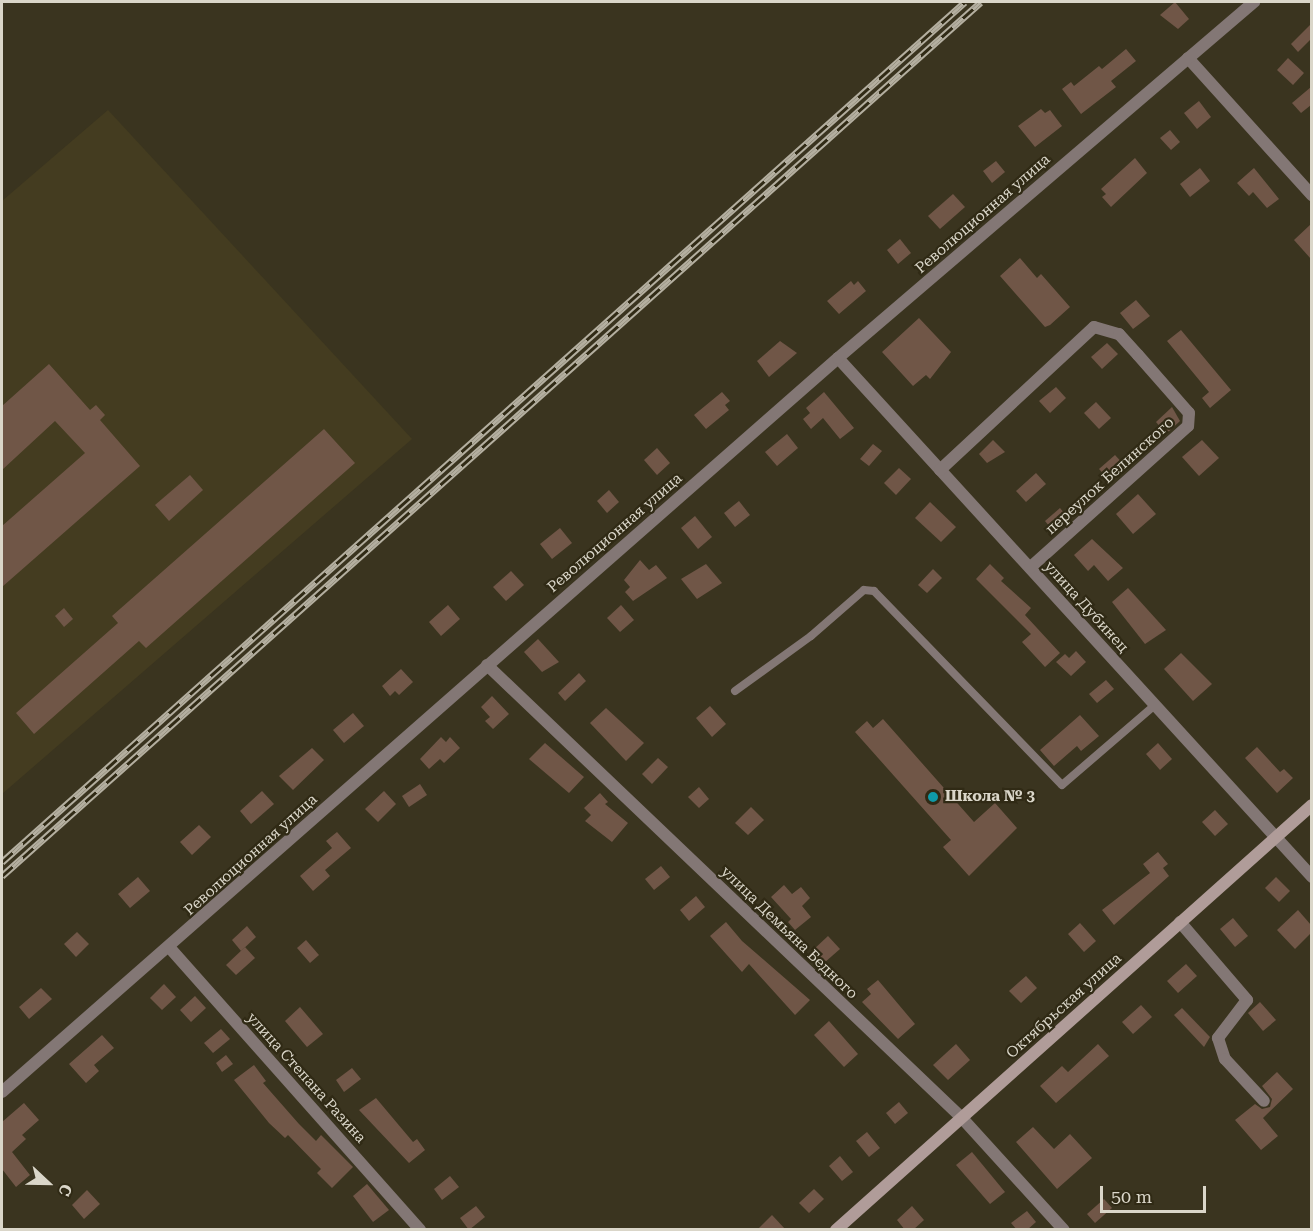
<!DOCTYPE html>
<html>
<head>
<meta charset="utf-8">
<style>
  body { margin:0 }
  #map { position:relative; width:1313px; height:1231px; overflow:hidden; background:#3a341f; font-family:"Roboto Serif",serif }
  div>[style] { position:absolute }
  .built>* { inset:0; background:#443c20 }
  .building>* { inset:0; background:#705647 }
  .service>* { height:8px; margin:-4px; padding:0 4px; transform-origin:4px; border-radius:4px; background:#837775 }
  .minor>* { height:12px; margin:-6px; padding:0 6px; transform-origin:6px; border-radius:6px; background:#837775 }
  .tertiary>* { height:12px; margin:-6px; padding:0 6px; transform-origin:6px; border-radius:6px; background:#837775 }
  .secondary>* { height:12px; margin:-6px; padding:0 6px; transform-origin:6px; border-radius:6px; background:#b09c99 }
  .rail>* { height:7px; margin-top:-3.5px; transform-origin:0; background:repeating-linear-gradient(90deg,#302a15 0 14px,#b4afa0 0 28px); box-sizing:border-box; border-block:2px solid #b4afa0 }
  .dots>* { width:16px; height:16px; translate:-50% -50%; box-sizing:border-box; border:3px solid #302a15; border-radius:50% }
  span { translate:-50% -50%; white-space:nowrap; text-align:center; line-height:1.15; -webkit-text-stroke:4.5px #302a15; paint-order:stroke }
  .street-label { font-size:15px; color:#dad6c9 }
  .poi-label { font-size:15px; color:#dad6c9; font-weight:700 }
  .left { translate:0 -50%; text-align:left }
  .frame { position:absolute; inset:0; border:3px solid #dad6c9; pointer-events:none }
  .north { position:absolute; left:18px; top:1153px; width:60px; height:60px; -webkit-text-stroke:4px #302a15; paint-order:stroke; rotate:112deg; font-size:16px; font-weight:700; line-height:24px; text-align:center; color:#dad6c9 }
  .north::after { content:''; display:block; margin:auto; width:21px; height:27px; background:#dad6c9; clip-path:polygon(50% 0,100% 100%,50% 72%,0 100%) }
  .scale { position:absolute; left:1100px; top:1186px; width:106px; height:27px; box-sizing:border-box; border:3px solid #dad6c9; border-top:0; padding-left:8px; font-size:18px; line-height:21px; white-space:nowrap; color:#dad6c9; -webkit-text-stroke:4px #302a15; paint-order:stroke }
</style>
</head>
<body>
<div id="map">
  <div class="built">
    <div style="clip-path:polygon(108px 110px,412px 439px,2px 794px,2px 201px)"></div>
  </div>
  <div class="building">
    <div style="clip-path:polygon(1175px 2px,1189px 19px,1178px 29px,1160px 15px)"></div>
    <div style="clip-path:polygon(1311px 24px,1311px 39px,1298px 52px,1291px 44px)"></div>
    <div style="clip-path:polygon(1126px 49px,1136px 61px,1111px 81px,1116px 87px,1081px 114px,1062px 89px,1071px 82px,1074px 86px,1099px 66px,1102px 69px)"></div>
    <div style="clip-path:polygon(1288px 58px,1304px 73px,1293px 85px,1277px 70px)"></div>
    <div style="clip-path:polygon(1311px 87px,1311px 105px,1301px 113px,1292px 103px)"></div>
    <div style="clip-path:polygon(1199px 101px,1211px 117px,1197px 129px,1184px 113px)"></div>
    <div style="clip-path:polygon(1041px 109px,1045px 113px,1050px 110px,1062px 126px,1035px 147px,1018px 126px)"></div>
    <div style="clip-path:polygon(1170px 130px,1180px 142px,1171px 150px,1160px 138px)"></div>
    <div style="clip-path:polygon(1135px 158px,1147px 173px,1111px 207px,1102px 197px,1106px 194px,1101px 189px)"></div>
    <div style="clip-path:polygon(996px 161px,1005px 172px,992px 183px,983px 171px)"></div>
    <div style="clip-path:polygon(1200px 168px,1210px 181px,1190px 197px,1180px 184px)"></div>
    <div style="clip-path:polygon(1254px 168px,1279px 199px,1267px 208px,1253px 192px,1249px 196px,1237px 183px)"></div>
    <div style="clip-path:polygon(953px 194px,965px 207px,940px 229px,928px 216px)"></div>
    <div style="clip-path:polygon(1311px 224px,1311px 259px,1294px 240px)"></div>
    <div style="clip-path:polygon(900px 239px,911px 253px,898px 264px,887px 250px)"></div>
    <div style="clip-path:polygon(1020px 258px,1037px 278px,1041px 274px,1070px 307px,1050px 325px,1045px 327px,1000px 276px)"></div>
    <div style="clip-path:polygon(851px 281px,854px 285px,858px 281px,866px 291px,839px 314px,827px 301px)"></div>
    <div style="clip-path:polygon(1136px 300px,1150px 316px,1133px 329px,1120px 313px)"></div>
    <div style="clip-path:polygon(919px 318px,951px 352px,930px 379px,926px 375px,913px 386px,882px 352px)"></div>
    <div style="clip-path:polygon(1181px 330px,1231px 390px,1210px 408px,1202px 398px,1209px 392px,1167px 341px)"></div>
    <div style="clip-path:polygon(780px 341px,797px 353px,769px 377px,757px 361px)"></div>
    <div style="clip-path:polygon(1107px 343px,1118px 354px,1102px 369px,1091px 357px)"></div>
    <div style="clip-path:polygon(49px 364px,90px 410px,96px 405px,105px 415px,100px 420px,140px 466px,2px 587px,2px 526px,85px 453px,55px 421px,2px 470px,2px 406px)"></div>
    <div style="clip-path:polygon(1056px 387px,1066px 398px,1050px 413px,1039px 401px)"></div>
    <div style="clip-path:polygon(722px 392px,730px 401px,725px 405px,729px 410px,706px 429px,694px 415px)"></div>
    <div style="clip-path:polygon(824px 392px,854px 428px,840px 439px,823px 418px,811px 429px,803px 419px,810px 413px,806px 408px)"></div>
    <div style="clip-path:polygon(1096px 402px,1111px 418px,1099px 429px,1084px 413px)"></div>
    <div style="clip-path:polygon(1172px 407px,1180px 421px,1166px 434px,1156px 422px)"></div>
    <div style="clip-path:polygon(324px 429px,355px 463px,146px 648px,139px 641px,34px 734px,16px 713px,118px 623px,112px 616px)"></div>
    <div style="clip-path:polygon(787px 434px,798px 448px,777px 466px,765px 452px)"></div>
    <div style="clip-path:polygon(993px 440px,1005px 452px,987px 463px,979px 454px)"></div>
    <div style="clip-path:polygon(1202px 440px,1219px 458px,1199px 476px,1182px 457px)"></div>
    <div style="clip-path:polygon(873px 444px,882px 451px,869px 466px,860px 459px)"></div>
    <div style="clip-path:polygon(657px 448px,670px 463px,657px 475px,644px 460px)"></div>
    <div style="clip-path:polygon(1115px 455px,1126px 467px,1110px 481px,1099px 469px)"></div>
    <div style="clip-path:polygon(899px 468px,911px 479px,896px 495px,884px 483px)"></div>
    <div style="clip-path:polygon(1036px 473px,1046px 484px,1026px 502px,1016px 491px)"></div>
    <div style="clip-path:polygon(190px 475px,203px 490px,169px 521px,155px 505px)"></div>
    <div style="clip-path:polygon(609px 490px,619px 502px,607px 513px,597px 501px)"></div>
    <div style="clip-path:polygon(1138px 494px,1156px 514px,1133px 534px,1116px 514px)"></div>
    <div style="clip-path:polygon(739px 501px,750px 515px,735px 527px,724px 513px)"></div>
    <div style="clip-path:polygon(930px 502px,956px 527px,941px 542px,915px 518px)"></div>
    <div style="clip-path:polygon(1060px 508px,1069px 519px,1054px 532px,1045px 521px)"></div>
    <div style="clip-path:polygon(695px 516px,712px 537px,698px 549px,681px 528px)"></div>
    <div style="clip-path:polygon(560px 528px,572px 543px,552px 559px,540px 544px)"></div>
    <div style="clip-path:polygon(1092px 539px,1123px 568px,1108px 581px,1094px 565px,1088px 571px,1074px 555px)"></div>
    <div style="clip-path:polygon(640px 560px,649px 570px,656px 565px,667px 578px,633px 601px,625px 592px,630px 587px,624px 580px)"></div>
    <div style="clip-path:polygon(706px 564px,722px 583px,697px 599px,681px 579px)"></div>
    <div style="clip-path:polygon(990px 564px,1004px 578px,1001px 581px,1031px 608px,1025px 615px,1060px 653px,1045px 667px,1022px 642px,1031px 634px,976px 579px)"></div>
    <div style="clip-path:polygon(933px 569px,942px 578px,927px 593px,918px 585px)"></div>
    <div style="clip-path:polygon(511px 571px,524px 585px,506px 601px,493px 587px)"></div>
    <div style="clip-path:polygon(1128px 588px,1166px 630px,1145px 644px,1112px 602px)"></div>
    <div style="clip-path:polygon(448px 605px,460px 619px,441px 636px,429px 622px)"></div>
    <div style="clip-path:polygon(621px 605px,634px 620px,620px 632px,607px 618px)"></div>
    <div style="clip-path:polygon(64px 608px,73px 619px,64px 627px,55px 616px)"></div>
    <div style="clip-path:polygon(538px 639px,559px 662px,542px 672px,524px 652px)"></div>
    <div style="clip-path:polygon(1076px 651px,1086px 662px,1071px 676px,1056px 662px,1065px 654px,1069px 658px)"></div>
    <div style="clip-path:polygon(1181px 653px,1212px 684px,1193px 701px,1164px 669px)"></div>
    <div style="clip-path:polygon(401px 669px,413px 682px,399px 695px,395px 691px,390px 696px,382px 686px)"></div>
    <div style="clip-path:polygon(579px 673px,586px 681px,565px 701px,558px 693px)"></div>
    <div style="clip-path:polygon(1106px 680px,1114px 689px,1097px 703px,1089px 694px)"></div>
    <div style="clip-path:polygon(492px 696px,509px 714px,493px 729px,485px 721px,490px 717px,481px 707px)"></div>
    <div style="clip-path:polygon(710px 706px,726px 724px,712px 737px,696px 718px)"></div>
    <div style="clip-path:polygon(606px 708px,644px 743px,626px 761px,590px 723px)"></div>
    <div style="clip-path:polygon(353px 713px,364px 726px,344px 743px,333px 730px)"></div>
    <div style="clip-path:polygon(1080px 715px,1099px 736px,1081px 751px,1077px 746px,1054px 766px,1040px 750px)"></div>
    <div style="clip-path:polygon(883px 719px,974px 822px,995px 803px,1017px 828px,969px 876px,943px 847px,951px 840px,855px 732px,867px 721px,873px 728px)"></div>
    <div style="clip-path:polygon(441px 737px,446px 742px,450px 737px,460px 748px,444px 763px,440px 759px,429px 769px,420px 759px)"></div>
    <div style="clip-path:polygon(545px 743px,584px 777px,569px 793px,529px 759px)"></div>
    <div style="clip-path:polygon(1158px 743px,1172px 759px,1160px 770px,1146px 754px)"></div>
    <div style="clip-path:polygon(1257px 747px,1280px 772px,1284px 769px,1293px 778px,1277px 793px,1245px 758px)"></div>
    <div style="clip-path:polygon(312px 748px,324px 760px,293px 790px,279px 776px)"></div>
    <div style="clip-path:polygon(658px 758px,668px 767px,652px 784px,642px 774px)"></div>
    <div style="clip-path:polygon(420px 784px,427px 795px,409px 807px,402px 796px)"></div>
    <div style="clip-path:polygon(699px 787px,709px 799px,699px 808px,688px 797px)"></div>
    <div style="clip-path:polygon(262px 791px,274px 804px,251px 824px,240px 811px)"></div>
    <div style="clip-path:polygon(384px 791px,396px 804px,378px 822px,365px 809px)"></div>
    <div style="clip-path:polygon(600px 793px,608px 802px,605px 804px,628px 823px,612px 842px,585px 821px,591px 815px,584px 808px)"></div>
    <div style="clip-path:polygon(751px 807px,764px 820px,748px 835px,735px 823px)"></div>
    <div style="clip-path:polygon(1215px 810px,1228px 824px,1215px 836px,1202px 822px)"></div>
    <div style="clip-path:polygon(199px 825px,211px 837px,192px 855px,180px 842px)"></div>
    <div style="clip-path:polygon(337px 832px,351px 848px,325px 870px,330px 876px,313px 891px,300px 876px,332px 848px,326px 841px)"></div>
    <div style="clip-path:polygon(1158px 852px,1168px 864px,1163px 868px,1169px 876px,1114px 925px,1102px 910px,1150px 873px,1143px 864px)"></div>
    <div style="clip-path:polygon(661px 866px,670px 877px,654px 890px,645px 879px)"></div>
    <div style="clip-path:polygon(138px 877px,150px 891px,130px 908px,118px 894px)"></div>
    <div style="clip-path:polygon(1276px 877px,1290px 891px,1279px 902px,1265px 888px)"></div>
    <div style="clip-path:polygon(784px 885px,792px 894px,801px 887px,810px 898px,802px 906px,811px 917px,795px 930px,788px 922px,791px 919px,771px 897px)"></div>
    <div style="clip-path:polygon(696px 896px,705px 907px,689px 921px,680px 910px)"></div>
    <div style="clip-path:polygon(1298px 910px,1311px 925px,1311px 933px,1295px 949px,1277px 930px)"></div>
    <div style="clip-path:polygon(1233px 918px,1248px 936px,1235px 947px,1220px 929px)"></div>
    <div style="clip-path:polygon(726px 922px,742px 941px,810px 1000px,795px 1015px,749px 964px,742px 972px,710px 936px)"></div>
    <div style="clip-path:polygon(1080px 923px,1096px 941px,1084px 952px,1068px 934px)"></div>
    <div style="clip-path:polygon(247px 926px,256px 937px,241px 951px,232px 940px)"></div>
    <div style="clip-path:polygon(77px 932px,89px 944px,76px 957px,64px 944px)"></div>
    <div style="clip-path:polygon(828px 936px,840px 949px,824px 963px,813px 950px)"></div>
    <div style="clip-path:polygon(306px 940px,319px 955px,310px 963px,297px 948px)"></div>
    <div style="clip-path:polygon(245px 947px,255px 958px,236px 975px,226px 965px)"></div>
    <div style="clip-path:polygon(1186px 964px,1197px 976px,1178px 993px,1167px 981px)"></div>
    <div style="clip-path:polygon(1026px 976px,1037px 988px,1021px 1003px,1009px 991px)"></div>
    <div style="clip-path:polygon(878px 980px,915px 1024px,898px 1039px,862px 1002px,871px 994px,867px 989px)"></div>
    <div style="clip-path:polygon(164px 984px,176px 997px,162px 1010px,150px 998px)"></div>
    <div style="clip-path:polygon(41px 988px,52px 999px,29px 1019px,19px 1007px)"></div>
    <div style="clip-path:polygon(195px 996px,206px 1008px,191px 1022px,180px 1010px)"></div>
    <div style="clip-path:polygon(1260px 1002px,1276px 1020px,1263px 1031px,1248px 1013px)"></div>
    <div style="clip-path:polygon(1141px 1005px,1152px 1017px,1133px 1034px,1122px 1022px)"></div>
    <div style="clip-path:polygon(300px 1007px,323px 1034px,307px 1047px,285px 1021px)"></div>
    <div style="clip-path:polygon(1182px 1008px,1210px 1037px,1204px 1047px,1174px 1015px)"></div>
    <div style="clip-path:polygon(829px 1021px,858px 1054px,844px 1067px,814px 1035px)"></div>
    <div style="clip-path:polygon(221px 1029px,230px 1039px,213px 1053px,204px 1043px)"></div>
    <div style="clip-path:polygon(102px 1035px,114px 1048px,94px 1065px,99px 1071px,86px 1083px,69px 1064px)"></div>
    <div style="clip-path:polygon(956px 1044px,970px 1060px,948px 1080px,933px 1065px)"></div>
    <div style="clip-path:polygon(1098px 1044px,1109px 1056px,1056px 1103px,1040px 1086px,1062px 1066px,1068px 1072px)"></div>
    <div style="clip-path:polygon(226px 1055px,233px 1064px,222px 1072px,216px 1063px)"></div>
    <div style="clip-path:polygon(254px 1065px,266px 1081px,263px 1083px,299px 1124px,316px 1141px,321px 1135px,353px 1167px,332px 1188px,317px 1173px,321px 1169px,288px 1135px,285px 1138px,269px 1123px,234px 1080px)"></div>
    <div style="clip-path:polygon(352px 1068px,361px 1079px,344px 1092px,336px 1080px)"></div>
    <div style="clip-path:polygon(1277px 1072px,1293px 1089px,1263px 1118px,1278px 1136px,1261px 1150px,1235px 1120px,1255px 1104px,1262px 1109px,1270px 1107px,1272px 1099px,1262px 1086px)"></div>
    <div style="clip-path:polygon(376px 1098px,413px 1142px,417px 1139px,425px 1150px,409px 1163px,359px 1110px)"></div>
    <div style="clip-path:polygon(899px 1102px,908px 1113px,895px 1124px,886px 1113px)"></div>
    <div style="clip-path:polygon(24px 1103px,39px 1120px,22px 1135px,26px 1139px,12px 1152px,30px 1175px,16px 1187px,2px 1169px,2px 1122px)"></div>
    <div style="clip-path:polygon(1033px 1127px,1054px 1149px,1070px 1134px,1092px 1158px,1057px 1189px,1016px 1142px)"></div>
    <div style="clip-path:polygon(867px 1132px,880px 1148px,869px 1157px,856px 1141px)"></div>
    <div style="clip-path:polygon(972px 1152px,1005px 1192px,990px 1204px,956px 1165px)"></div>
    <div style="clip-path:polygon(840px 1156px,853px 1172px,842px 1181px,829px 1166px)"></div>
    <div style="clip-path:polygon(450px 1176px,459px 1187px,442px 1200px,434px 1189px)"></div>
    <div style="clip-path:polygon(367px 1184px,389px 1210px,373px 1222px,353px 1196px)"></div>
    <div style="clip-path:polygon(814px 1189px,824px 1199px,809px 1213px,799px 1203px)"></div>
    <div style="clip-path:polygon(87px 1190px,100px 1204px,84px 1219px,72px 1205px)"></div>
    <div style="clip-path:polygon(1104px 1199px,1112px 1208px,1095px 1223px,1087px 1214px)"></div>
    <div style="clip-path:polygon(476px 1206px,485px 1217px,469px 1230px,460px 1218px)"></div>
    <div style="clip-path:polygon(912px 1206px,924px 1220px,913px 1230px,905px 1230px,897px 1220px)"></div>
    <div style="clip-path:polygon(1027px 1211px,1036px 1222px,1027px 1230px,1017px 1230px,1011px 1223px)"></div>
    <div style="clip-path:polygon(772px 1215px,786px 1230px,757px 1230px)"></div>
  </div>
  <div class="service">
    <div style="left:735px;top:691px;width:94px;rotate:-35.9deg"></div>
    <div style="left:811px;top:636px;width:70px;rotate:-41deg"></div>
    <div style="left:864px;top:590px;width:10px;rotate:6deg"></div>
    <div style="left:874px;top:591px;width:270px;rotate:45.9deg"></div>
    <div style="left:1062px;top:785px;width:123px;rotate:-40.7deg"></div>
  </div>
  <div class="minor">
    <div style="left:1188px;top:58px;width:185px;rotate:47.9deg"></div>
    <div style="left:838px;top:358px;width:703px;rotate:47.59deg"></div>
    <div style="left:940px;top:470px;width:210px;rotate:-42.9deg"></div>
    <div style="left:1094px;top:327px;width:26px;rotate:16deg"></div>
    <div style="left:1119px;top:334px;width:28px;rotate:48deg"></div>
    <div style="left:1138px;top:355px;width:77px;rotate:48.7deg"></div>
    <div style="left:1189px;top:413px;width:13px;rotate:94deg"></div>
    <div style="left:1188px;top:426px;width:212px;rotate:138.1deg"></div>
    <div style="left:487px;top:665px;width:656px;rotate:43.64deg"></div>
    <div style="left:962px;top:1118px;width:151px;rotate:47.7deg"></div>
    <div style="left:1180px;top:922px;width:103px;rotate:49.3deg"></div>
    <div style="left:1247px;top:1000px;width:48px;rotate:127.3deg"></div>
    <div style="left:1218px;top:1038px;width:22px;rotate:72deg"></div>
    <div style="left:1225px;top:1059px;width:57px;rotate:47.1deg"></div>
    <div style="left:169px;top:947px;width:378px;rotate:48.4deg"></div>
  </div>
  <div class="tertiary">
    <div style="left:2px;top:1092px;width:1112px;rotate:-41.28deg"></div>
    <div style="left:838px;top:358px;width:548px;rotate:-40.56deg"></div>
  </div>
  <div class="secondary">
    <div style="left:836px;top:1230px;width:638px;rotate:-41.76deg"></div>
  </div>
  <div class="rail">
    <div style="left:2px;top:862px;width:1291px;rotate:-41.77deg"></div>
    <div style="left:2px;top:876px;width:1312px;rotate:-41.76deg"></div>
  </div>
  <div class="dots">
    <div style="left:933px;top:797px;background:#0f9aa8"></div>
  </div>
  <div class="street-label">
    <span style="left:983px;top:214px;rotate:-41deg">Революционная улица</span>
    <span style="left:1110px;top:476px;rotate:-42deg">переулок Белинского</span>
    <span style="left:615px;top:533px;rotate:-41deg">Революционная улица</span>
    <span style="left:1086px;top:607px;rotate:48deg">улица Дубинец</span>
    <span style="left:251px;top:855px;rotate:-42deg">Революционная улица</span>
    <span style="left:789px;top:933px;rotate:44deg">улица Демьяна Бедного</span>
    <span style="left:1064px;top:1006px;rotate:-42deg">Октябрьская улица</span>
    <span style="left:306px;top:1078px;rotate:48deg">улица Степана Разина</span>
  </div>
  <div class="poi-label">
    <span class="left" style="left:945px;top:797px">Школа № 3</span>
  </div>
  <div class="frame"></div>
  <div class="north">С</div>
  <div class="scale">50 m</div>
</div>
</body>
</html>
